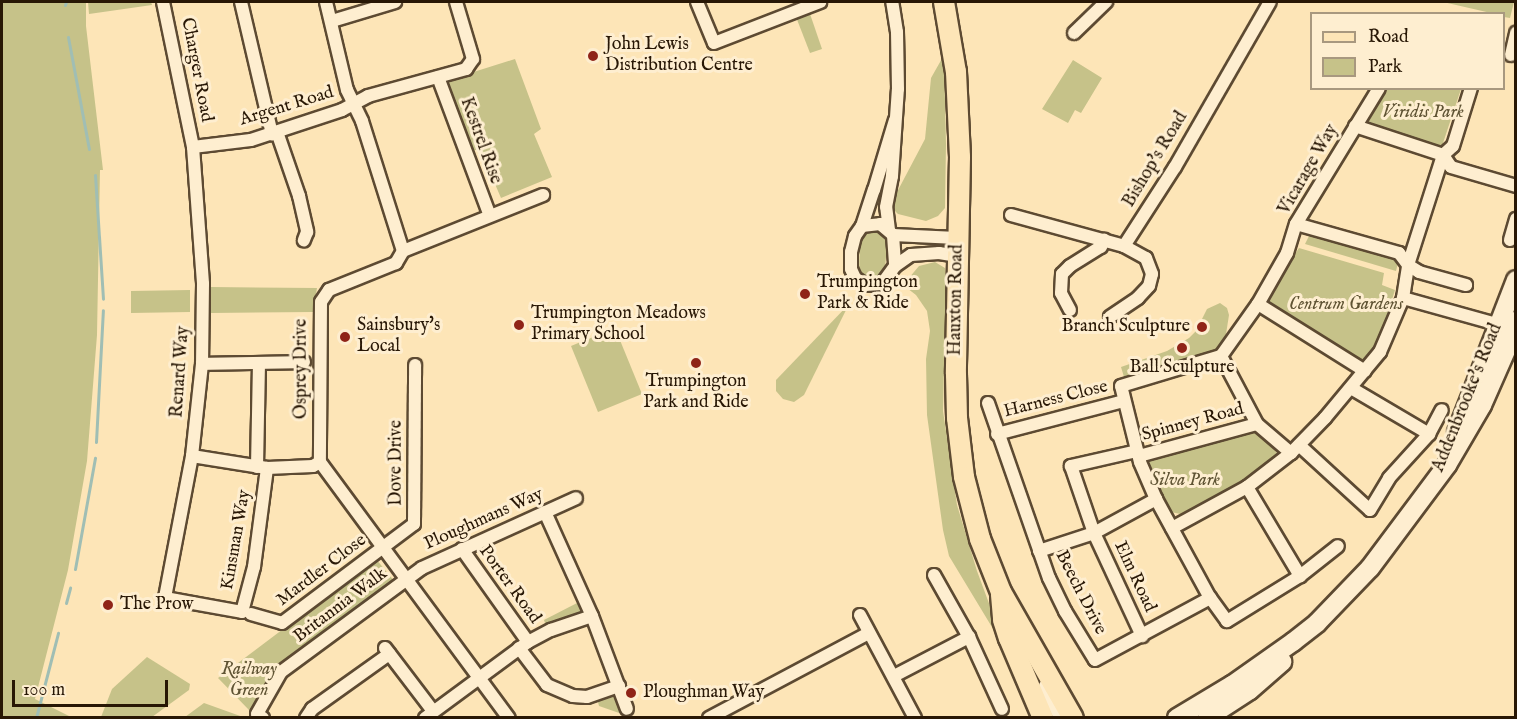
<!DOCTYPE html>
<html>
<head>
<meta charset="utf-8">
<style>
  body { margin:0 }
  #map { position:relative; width:1517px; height:719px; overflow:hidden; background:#fde5b7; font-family:"IM FELL English",serif }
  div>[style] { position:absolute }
  .green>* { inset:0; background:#c6c289 }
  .stream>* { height:3px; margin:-1.5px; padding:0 1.5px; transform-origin:1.5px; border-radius:1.5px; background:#a0beb4 }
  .roads { filter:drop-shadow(2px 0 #5d4a32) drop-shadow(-2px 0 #5d4a32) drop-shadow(0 2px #5d4a32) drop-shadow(0 -2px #5d4a32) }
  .street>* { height:12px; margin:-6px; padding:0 6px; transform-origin:6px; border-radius:6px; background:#feeed0 }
  .secondary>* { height:18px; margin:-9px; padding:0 9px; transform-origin:9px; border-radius:9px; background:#feeed0 }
  .primary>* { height:20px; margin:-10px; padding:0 10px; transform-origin:10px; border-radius:10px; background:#fde5b7 }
  .dots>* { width:16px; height:16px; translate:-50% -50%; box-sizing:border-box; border:3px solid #feeed0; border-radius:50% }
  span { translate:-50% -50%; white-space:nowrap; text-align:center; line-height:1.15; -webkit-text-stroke:6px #feeed0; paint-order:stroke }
  .poi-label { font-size:18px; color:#281705 }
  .left { translate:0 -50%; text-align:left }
  .right { translate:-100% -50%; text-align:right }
  .street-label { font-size:18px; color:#281705 }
  .park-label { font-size:18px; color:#5f5333; font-style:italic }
  .frame { position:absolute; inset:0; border:3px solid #281705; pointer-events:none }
  .legend { position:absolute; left:1310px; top:12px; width:195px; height:78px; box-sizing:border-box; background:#feeed0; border:2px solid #a8987f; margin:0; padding:8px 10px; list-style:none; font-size:18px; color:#281705 }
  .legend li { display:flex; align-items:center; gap:12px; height:30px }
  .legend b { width:30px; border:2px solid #a8987f }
  .scale { position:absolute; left:12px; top:680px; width:156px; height:27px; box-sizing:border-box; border:3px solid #281705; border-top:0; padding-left:8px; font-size:18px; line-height:21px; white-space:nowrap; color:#281705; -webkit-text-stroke:4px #feeed0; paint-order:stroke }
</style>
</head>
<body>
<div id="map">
  <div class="green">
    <div style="clip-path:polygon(2px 2px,86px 2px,86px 26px,103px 170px,100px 170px,97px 335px,87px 461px,68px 570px,35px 699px,71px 717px,2px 717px)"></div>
    <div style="clip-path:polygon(88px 2px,151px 2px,152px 5px,89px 14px)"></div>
    <div style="clip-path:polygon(1443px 2px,1514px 2px,1510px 18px,1504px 17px,1504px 14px,1491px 13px)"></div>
    <div style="clip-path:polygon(809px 11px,822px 49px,810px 53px,796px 17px)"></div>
    <div style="clip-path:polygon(944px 55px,946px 144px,945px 208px,938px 216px,926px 221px,898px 214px,893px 209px,896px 194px,925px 139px,931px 78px)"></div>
    <div style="clip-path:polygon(515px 59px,541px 129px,534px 134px,552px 177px,501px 198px,480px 149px,471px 151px,445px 81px)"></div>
    <div style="clip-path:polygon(1073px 60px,1102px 78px,1081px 113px,1075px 110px,1068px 123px,1042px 109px)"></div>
    <div style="clip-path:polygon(1386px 89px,1461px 89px,1442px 146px,1365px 123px)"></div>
    <div style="clip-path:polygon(876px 230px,885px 236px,887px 246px,885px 268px,876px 280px,867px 280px,859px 272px,860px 240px,867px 232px)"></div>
    <div style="clip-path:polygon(1311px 232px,1395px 256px,1398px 263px,1396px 271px,1305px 244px)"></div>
    <div style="clip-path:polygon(1299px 248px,1384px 273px,1382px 285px,1395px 290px,1378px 344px,1367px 362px,1360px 363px,1269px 305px,1266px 298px)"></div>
    <div style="clip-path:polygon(935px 262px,945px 268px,946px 281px,943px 411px,957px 505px,977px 571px,1007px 652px,949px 556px,943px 530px,927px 415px,926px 359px,930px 331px,927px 311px,916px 295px,903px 285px,919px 266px)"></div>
    <div style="clip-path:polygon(211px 287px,317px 288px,313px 312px,211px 313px)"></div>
    <div style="clip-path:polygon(190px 290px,190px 312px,131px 313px,131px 291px)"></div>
    <div style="clip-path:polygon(1220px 303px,1227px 308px,1229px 315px,1224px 347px,1220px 350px,1124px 377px,1121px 367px,1167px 351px,1189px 338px,1196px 331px,1207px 309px)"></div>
    <div style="clip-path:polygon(849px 304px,804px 395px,794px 402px,783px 399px,776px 391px,776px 380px)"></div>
    <div style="clip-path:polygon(615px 328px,642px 394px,598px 412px,571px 346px)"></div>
    <div style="clip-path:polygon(1255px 429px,1277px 453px,1275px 461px,1270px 467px,1185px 515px,1171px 512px,1145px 464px,1150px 458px,1178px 450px,1182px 452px,1190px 450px,1193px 446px,1221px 441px,1222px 437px)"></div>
    <div style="clip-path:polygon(376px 559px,395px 582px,278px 672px,256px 714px,249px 710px,218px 678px)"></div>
    <div style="clip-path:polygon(579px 602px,582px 608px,579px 614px,546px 626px,544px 620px)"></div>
    <div style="clip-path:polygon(147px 657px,190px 684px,189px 690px,152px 717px,101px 717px,112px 689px)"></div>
    <div style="clip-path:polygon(610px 693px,615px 696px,622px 714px,599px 706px,597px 698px)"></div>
    <div style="clip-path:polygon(204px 703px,243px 717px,185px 717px)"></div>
  </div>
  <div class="stream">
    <div style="left:65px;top:5px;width:3px;rotate:-72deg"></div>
    <div style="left:68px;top:37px;width:114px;rotate:79.4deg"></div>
    <div style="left:95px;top:175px;width:124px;rotate:86.3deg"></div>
    <div style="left:96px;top:442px;width:132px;rotate:-87deg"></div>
    <div style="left:75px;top:569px;width:113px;rotate:-79.8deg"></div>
    <div style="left:66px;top:603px;width:16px;rotate:-75deg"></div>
    <div style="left:36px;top:718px;width:88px;rotate:-75.5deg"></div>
  </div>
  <div class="roads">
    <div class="street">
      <div style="left:163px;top:2px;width:148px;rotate:78.3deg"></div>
      <div style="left:193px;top:147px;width:137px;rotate:85.8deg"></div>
      <div style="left:203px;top:284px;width:80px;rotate:90.7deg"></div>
      <div style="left:202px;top:364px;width:93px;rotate:96.2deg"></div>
      <div style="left:192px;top:456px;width:145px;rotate:100.8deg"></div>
      <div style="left:165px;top:598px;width:78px;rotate:10.3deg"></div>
      <div style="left:242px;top:612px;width:47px;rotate:-75.1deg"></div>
      <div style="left:254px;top:567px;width:100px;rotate:-82.5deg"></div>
      <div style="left:241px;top:2px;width:136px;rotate:76.8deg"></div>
      <div style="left:326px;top:2px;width:90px;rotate:76.6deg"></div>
      <div style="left:347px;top:90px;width:34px;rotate:64deg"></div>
      <div style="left:362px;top:121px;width:136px;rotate:72.5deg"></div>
      <div style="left:403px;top:251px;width:14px;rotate:120deg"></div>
      <div style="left:396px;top:263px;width:72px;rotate:158.1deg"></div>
      <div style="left:329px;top:290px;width:14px;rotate:124deg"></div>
      <div style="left:321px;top:302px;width:160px;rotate:90.4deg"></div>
      <div style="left:320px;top:462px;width:318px;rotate:53.6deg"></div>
      <div style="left:697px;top:2px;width:44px;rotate:67.5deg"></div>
      <div style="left:714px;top:43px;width:114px;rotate:-21.1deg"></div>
      <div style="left:332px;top:21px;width:66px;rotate:-16.8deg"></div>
      <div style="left:1074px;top:33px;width:45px;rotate:-44.1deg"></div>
      <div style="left:1511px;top:55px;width:23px;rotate:-77deg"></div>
      <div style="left:438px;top:77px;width:148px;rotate:69.5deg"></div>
      <div style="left:1355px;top:126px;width:93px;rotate:18.2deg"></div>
      <div style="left:277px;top:132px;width:68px;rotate:71deg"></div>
      <div style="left:299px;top:196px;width:37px;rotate:77deg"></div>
      <div style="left:307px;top:232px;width:9px;rotate:111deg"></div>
      <div style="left:193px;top:147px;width:58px;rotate:-6.9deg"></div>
      <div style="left:251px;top:140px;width:96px;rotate:-18.2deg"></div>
      <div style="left:342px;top:110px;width:30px;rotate:-28deg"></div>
      <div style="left:368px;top:96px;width:102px;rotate:-15.4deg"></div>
      <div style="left:466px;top:69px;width:12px;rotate:-55deg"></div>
      <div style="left:473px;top:59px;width:59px;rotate:-106.6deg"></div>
      <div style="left:1443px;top:155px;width:14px;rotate:56deg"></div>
      <div style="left:1451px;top:167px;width:68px;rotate:16.3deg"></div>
      <div style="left:1011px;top:215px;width:117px;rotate:15.3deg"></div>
      <div style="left:1124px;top:246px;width:25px;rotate:29deg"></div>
      <div style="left:1146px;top:258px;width:17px;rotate:69deg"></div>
      <div style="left:1152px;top:274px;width:12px;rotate:104deg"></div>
      <div style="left:1149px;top:286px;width:16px;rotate:133deg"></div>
      <div style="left:1138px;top:298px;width:34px;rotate:146deg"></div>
      <div style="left:1296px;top:224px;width:107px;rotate:15.7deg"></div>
      <div style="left:1399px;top:253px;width:15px;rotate:53deg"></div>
      <div style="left:1408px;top:265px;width:13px;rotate:32deg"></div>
      <div style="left:1419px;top:272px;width:49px;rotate:15.5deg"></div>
      <div style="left:862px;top:226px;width:18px;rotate:-6deg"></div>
      <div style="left:880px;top:224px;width:17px;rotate:40deg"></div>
      <div style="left:893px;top:235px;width:31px;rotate:86deg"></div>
      <div style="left:895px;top:266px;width:22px;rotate:126deg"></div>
      <div style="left:882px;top:284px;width:17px;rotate:177deg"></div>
      <div style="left:865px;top:285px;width:12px;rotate:-145deg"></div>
      <div style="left:855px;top:278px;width:10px;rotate:-114deg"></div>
      <div style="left:851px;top:269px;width:17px;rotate:-90deg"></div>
      <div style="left:851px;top:252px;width:16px;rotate:-76deg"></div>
      <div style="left:855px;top:236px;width:12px;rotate:-55deg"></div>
      <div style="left:862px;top:226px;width:38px;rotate:-72deg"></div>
      <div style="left:874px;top:190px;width:73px;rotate:-73.3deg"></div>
      <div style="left:889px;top:230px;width:23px;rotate:-97deg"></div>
      <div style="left:886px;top:207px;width:32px;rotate:-79deg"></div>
      <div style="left:892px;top:176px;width:87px;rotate:-86.1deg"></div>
      <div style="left:898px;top:89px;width:57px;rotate:-91deg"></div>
      <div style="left:897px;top:32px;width:30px;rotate:-99deg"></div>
      <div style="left:893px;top:235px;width:64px;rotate:2.7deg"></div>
      <div style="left:1510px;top:240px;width:22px;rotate:-74deg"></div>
      <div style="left:1124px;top:246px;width:94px;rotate:-57.2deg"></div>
      <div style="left:1175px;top:167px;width:190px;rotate:-60.1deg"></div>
      <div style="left:403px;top:251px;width:151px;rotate:-21.8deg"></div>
      <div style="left:895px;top:266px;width:19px;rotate:-35deg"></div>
      <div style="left:911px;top:255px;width:28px;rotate:-4deg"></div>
      <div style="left:939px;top:253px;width:19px;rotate:9deg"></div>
      <div style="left:1403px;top:298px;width:98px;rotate:15.5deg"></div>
      <div style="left:1497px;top:324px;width:20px;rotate:-18deg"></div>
      <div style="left:1258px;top:304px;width:126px;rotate:32.1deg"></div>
      <div style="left:1070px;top:310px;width:19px;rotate:-118deg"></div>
      <div style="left:1061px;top:293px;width:19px;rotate:-87deg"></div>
      <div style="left:1062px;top:274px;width:11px;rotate:-45deg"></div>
      <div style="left:1070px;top:266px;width:36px;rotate:-32deg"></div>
      <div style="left:1101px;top:247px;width:8px;rotate:-67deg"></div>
      <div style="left:1221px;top:356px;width:77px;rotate:62.1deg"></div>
      <div style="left:1257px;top:424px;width:45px;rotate:40.5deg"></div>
      <div style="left:202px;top:364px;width:102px;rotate:-1.1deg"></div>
      <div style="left:1351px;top:388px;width:91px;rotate:30.5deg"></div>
      <div style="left:988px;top:403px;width:185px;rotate:70.8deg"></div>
      <div style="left:1049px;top:578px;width:37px;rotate:64deg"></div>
      <div style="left:1065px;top:611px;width:57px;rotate:58.5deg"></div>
      <div style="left:1095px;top:660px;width:131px;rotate:-28.3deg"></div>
      <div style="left:997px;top:434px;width:131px;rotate:-14.6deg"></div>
      <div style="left:1299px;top:445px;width:96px;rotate:42.5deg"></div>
      <div style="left:1370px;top:510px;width:37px;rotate:-59deg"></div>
      <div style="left:1389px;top:478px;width:59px;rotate:-47.7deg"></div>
      <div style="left:1429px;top:434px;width:27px;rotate:-62deg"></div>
      <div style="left:1137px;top:451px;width:68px;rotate:167.2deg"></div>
      <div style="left:1071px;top:466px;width:71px;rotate:71.1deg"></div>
      <div style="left:1094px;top:533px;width:71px;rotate:-28.7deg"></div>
      <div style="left:192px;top:456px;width:76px;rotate:9.1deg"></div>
      <div style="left:267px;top:468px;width:46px;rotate:-2.5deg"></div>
      <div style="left:313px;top:466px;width:8px;rotate:-30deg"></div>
      <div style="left:1139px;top:456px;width:122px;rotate:-15.2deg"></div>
      <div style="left:257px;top:467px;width:102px;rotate:-88.9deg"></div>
      <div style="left:1247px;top:487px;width:104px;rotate:59.2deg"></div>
      <div style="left:1300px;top:576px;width:86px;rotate:148.3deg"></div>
      <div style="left:1227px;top:621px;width:29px;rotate:-126deg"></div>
      <div style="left:1210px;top:598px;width:113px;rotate:-118.6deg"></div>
      <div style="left:1156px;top:499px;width:40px;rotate:-113.4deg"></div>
      <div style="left:1140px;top:462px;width:78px;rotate:-104deg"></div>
      <div style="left:1121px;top:386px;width:104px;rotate:-16.7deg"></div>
      <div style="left:1221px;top:356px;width:64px;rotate:-54.6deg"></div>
      <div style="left:1258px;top:304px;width:59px;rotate:-60.4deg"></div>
      <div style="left:1287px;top:253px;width:30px;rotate:-73deg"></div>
      <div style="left:1296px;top:224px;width:159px;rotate:-58.6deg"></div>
      <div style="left:545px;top:512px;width:114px;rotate:65.7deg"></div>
      <div style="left:592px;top:616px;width:99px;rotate:69.4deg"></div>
      <div style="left:1172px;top:528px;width:85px;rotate:-28.7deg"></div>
      <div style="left:1247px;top:487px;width:56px;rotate:-37.7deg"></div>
      <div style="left:1291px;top:453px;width:49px;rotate:-45.8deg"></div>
      <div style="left:1325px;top:418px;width:86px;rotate:-50.2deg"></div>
      <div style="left:1380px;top:352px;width:59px;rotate:-66.9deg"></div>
      <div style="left:1403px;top:298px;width:33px;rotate:-81deg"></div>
      <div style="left:1408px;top:265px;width:115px;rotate:-72.3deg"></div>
      <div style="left:1443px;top:155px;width:13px;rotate:-42deg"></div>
      <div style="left:1453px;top:146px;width:61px;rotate:-72.8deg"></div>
      <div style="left:462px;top:549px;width:114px;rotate:54.6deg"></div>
      <div style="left:1039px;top:551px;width:58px;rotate:-18.1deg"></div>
      <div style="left:1094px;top:533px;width:114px;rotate:65deg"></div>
      <div style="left:934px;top:575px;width:71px;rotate:60.6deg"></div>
      <div style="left:969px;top:637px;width:79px;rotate:65.4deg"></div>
      <div style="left:1300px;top:576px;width:48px;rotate:-38.3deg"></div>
      <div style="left:251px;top:614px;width:32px;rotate:16deg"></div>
      <div style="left:282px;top:623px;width:165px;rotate:-36.9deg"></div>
      <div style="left:414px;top:524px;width:159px;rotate:-89.6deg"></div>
      <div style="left:860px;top:615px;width:117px;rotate:61.9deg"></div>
      <div style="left:385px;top:648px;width:79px;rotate:52.7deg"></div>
      <div style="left:519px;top:648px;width:46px;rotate:52.9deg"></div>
      <div style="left:547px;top:685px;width:28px;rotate:23deg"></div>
      <div style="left:573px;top:696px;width:14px;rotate:4deg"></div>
      <div style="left:587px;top:697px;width:34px;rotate:-19deg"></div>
      <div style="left:894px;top:676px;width:85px;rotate:-27.5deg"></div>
      <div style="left:1045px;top:686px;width:35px;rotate:65deg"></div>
      <div style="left:263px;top:718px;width:7px;rotate:-146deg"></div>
      <div style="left:257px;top:714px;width:48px;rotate:-60.3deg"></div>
      <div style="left:281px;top:672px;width:175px;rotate:-36.4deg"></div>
      <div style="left:422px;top:568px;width:169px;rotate:-24.4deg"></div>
      <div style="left:306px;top:718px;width:11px;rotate:-56deg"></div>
      <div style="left:312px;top:709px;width:95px;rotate:-35.5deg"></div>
      <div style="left:425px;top:718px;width:128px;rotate:-36.4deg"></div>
      <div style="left:528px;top:642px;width:26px;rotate:-28deg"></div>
      <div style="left:551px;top:630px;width:43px;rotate:-18.9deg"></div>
      <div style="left:709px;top:718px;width:181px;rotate:-28deg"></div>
    </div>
    <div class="secondary">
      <div style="left:1457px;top:432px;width:163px;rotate:-68.8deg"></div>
      <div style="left:1177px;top:718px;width:64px;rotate:-31deg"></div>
      <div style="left:1232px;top:685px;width:75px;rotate:-35.2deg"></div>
      <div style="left:1293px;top:642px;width:31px;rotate:-38deg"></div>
      <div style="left:1317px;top:623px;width:76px;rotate:-46.1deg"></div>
      <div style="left:1370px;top:568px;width:129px;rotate:-53.2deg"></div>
      <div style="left:1447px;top:465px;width:69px;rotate:-59.7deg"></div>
      <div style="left:1482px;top:405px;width:84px;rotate:-66.2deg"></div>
      <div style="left:1207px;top:718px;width:51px;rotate:-33.1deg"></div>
      <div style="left:1250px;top:690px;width:43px;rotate:-41.2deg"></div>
    </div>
    <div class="primary">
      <div style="left:944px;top:2px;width:71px;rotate:80.3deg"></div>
      <div style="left:956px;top:72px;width:85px;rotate:87.3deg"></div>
      <div style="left:960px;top:157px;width:217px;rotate:91.1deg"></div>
      <div style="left:956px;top:374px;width:44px;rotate:88.7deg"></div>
      <div style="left:957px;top:418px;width:59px;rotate:83.2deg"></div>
      <div style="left:964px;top:477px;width:64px;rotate:75.5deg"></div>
      <div style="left:980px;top:539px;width:57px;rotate:68.4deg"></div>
      <div style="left:1001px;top:592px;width:145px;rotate:60.3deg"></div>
      <div style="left:1001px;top:595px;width:25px;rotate:85deg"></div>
      <div style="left:1003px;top:620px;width:19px;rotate:72deg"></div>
      <div style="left:1009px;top:638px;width:87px;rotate:67deg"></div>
    </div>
  </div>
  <div class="dots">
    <div style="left:593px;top:56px;background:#8f2418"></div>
    <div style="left:805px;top:294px;background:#8f2418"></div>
    <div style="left:519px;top:325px;background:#8f2418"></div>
    <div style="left:1202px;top:327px;background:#8f2418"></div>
    <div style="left:345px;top:337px;background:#8f2418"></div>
    <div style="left:1182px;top:348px;background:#8f2418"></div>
    <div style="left:696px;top:363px;background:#8f2418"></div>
    <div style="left:108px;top:605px;background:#8f2418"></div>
    <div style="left:631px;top:693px;background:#8f2418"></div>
  </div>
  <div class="poi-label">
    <span class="left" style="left:605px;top:56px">John Lewis<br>Distribution Centre</span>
    <span class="left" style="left:817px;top:294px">Trumpington<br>Park &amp; Ride</span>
    <span class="left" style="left:531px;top:325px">Trumpington Meadows<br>Primary School</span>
    <span class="left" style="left:357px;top:337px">Sainsbury's<br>Local</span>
    <span class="right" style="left:1190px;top:327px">Branch Sculpture</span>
    <span style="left:1182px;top:368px">Ball Sculpture</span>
    <span style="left:696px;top:393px">Trumpington<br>Park and Ride</span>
    <span class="left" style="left:120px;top:605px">The Prow</span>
    <span class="left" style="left:643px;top:693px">Ploughman Way</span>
  </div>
  <div class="street-label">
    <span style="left:196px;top:70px;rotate:79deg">Charger Road</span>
    <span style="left:287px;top:107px;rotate:-17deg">Argent Road</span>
    <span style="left:480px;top:141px;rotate:70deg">Kestrel Rise</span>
    <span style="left:1156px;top:160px;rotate:-59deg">Bishop's Road</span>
    <span style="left:1309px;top:170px;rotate:-60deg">Vicarage Way</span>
    <span style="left:957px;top:300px;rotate:-89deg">Hauxton Road</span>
    <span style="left:302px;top:369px;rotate:-90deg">Osprey Drive</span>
    <span style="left:181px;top:372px;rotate:-86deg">Renard Way</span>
    <span style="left:1468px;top:398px;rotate:-68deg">Addenbrooke's Road</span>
    <span style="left:1056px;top:400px;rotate:-14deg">Harness Close</span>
    <span style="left:1193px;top:423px;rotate:-15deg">Spinney Road</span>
    <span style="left:397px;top:463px;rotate:-90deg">Dove Drive</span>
    <span style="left:484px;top:520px;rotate:-24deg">Ploughmans Way</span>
    <span style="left:237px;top:540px;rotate:-80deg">Kinsman Way</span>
    <span style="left:322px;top:571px;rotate:-37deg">Mardler Close</span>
    <span style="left:1134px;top:577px;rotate:65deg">Elm Road</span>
    <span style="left:509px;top:585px;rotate:54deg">Porter Road</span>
    <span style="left:1080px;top:593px;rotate:63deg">Beech Drive</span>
    <span style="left:341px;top:606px;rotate:-37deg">Britannia Walk</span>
  </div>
  <div class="park-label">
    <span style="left:1423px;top:113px">Viridis Park</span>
    <span style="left:1346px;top:305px">Centrum Gardens</span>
    <span style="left:1185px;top:481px">Silva Park</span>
    <span style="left:249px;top:681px">Railway<br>Green</span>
  </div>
  <div class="frame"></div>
  <ul class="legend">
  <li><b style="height:8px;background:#fde5b7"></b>Road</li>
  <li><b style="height:16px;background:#c6c289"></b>Park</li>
  </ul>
  <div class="scale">100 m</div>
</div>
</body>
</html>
